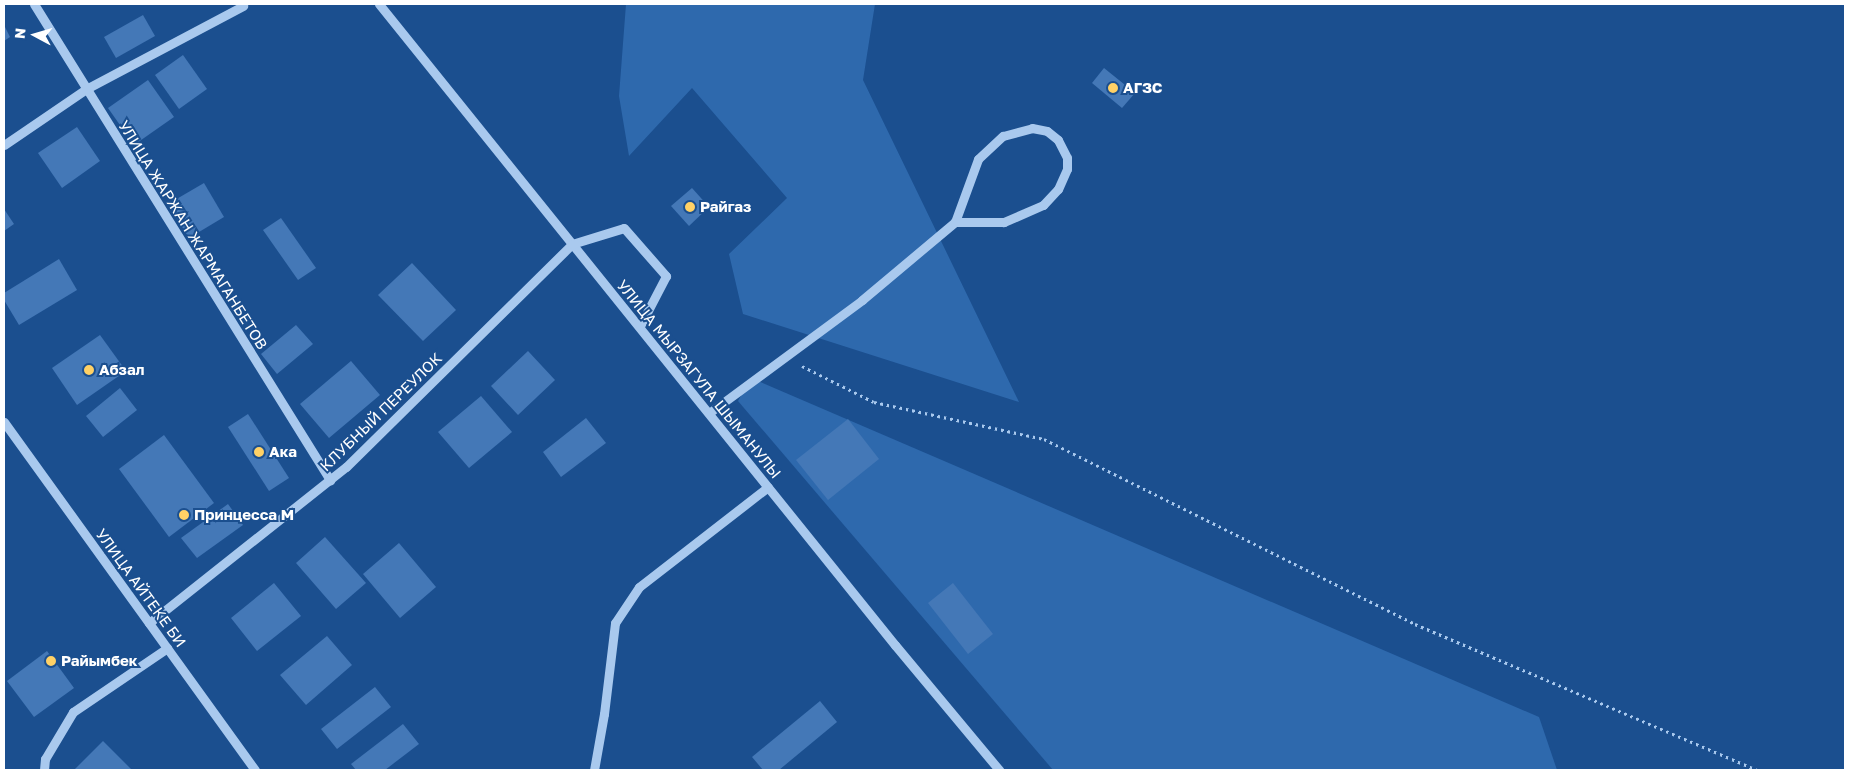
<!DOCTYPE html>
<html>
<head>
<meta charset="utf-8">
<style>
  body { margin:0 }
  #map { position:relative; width:1849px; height:774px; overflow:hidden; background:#1b4f8f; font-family:"Golos Text",sans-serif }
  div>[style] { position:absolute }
  .green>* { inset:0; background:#2e69ad }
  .building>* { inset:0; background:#4478b7 }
  .path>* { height:3px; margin-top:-1.5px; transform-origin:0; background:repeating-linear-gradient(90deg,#a9c9ee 0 2.5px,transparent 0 6.5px) }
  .minor>* { height:9px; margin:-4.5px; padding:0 4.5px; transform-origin:4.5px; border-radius:4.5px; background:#a9c9ee }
  .dots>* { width:14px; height:14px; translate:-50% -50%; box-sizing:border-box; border:2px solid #1b4f8f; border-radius:50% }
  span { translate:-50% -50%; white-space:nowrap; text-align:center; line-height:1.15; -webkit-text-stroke:4px #1b4f8f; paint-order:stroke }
  .poi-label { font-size:15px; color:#fff; font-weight:700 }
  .left { translate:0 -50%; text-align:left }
  .street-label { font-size:15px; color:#fff }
  .frame { position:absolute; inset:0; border:5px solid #fff; pointer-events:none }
  .north { position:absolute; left:10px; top:10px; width:50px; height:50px; -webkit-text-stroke:4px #1b4f8f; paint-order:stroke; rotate:276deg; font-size:14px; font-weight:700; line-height:20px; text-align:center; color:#fff }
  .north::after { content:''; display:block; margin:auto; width:18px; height:22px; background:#fff; clip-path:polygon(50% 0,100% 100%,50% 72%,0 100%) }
</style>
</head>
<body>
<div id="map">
  <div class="green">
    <div style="clip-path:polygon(626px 4px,875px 4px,863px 80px,1019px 402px,743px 314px,729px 254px,787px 198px,692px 88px,629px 156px,619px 96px)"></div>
    <div style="clip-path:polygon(751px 378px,1539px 717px,1557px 770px,1053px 770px,738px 401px)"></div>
  </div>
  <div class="building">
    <div style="clip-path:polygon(143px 15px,155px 36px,116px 58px,104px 37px)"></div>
    <div style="clip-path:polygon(4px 25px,10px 37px,4px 41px)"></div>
    <div style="clip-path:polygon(183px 55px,207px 89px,179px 109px,155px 75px)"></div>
    <div style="clip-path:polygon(1104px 68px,1135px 93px,1122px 108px,1092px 83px)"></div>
    <div style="clip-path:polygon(148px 80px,174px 117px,134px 145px,108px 108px)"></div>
    <div style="clip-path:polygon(77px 127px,100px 161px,62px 188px,38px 153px)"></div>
    <div style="clip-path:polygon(204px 183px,224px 217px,189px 238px,168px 204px)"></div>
    <div style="clip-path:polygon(692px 188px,709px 207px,689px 226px,671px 206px)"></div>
    <div style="clip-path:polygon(4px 209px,14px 224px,4px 231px)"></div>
    <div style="clip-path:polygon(281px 218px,316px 268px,298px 280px,263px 230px)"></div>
    <div style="clip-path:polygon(59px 259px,77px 290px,19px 325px,4px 300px,4px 293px)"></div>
    <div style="clip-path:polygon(412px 263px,456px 310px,423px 341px,378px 295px)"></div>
    <div style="clip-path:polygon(296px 325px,313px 344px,277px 374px,261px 354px)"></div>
    <div style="clip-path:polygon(100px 335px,126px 371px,77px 405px,52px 368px)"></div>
    <div style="clip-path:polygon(528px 351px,555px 380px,518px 415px,491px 386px)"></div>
    <div style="clip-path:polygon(351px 361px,380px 395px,329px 438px,300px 404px)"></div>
    <div style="clip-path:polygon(120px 388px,137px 410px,103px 437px,86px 416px)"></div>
    <div style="clip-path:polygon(481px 396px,512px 432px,469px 468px,438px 432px)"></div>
    <div style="clip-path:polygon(248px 414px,289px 478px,269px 491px,228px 427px)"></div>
    <div style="clip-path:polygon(586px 418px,606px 443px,561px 477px,543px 452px)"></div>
    <div style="clip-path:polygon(848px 419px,879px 459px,828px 500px,796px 460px)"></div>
    <div style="clip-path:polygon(164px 435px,214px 503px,169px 537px,119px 469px)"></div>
    <div style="clip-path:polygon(228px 504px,243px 525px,197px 558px,181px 538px)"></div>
    <div style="clip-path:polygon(325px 537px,366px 583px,336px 609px,296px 563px)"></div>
    <div style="clip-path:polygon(399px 543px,436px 587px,400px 618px,363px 574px)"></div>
    <div style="clip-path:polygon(274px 583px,301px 616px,257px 651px,231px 618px)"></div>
    <div style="clip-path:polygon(953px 583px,993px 634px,968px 654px,928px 603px)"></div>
    <div style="clip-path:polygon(327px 636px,352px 665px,306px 705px,280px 675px)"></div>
    <div style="clip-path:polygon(47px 651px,74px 688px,34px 717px,7px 681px)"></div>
    <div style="clip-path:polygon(375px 687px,391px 707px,337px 749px,321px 729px)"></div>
    <div style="clip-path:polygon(820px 701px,837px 722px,779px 770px,763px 770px,752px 757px)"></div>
    <div style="clip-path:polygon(403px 724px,419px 744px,385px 770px,356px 770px,351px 764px)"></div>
    <div style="clip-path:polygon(103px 741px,132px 770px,74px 770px)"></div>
  </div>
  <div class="path">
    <div style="left:802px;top:366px;width:80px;rotate:26.6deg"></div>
    <div style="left:874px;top:402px;width:174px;rotate:12.3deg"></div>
    <div style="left:1044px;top:439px;width:415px;rotate:26.5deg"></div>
    <div style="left:1415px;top:624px;width:373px;rotate:23.1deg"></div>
  </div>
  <div class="minor">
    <div style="left:34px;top:4px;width:561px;rotate:58.12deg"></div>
    <div style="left:379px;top:4px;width:823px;rotate:51.17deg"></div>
    <div style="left:895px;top:645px;width:163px;rotate:50.2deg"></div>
    <div style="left:4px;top:145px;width:99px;rotate:-34.3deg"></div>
    <div style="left:86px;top:89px;width:178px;rotate:-27.9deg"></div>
    <div style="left:709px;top:413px;width:190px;rotate:-36.4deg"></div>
    <div style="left:862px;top:300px;width:121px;rotate:-40deg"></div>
    <div style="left:955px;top:222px;width:67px;rotate:-69.9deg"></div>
    <div style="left:978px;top:159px;width:34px;rotate:-43deg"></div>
    <div style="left:1003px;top:136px;width:30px;rotate:-15deg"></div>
    <div style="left:1032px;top:128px;width:15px;rotate:11deg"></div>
    <div style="left:1047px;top:131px;width:14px;rotate:39deg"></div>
    <div style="left:1058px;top:140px;width:20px;rotate:63deg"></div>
    <div style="left:1067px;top:158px;width:11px;rotate:90deg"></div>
    <div style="left:1067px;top:169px;width:22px;rotate:114deg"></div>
    <div style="left:1058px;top:189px;width:22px;rotate:133deg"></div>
    <div style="left:1043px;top:205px;width:43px;rotate:156.4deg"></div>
    <div style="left:1004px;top:222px;width:49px;rotate:180deg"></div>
    <div style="left:4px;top:422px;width:429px;rotate:54.2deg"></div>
    <div style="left:149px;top:623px;width:251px;rotate:-38.4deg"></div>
    <div style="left:346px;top:467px;width:317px;rotate:-44.6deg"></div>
    <div style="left:572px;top:244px;width:54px;rotate:-17.1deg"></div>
    <div style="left:624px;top:228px;width:64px;rotate:48.8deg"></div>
    <div style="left:666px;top:276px;width:56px;rotate:117.5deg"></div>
    <div style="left:44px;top:770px;width:11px;rotate:-85deg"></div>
    <div style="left:45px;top:759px;width:55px;rotate:-59.2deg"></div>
    <div style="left:73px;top:712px;width:114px;rotate:-34.2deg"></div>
    <div style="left:594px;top:770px;width:57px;rotate:-79.9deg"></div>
    <div style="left:604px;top:714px;width:92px;rotate:-83.1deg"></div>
    <div style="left:615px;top:623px;width:43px;rotate:-56.3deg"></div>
    <div style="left:639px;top:587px;width:163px;rotate:-37.8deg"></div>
  </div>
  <div class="dots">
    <div style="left:1113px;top:88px;background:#ffd166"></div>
    <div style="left:690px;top:207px;background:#ffd166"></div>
    <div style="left:89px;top:370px;background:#ffd166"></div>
    <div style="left:259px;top:452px;background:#ffd166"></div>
    <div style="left:184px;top:515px;background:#ffd166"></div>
    <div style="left:51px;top:661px;background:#ffd166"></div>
  </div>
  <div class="poi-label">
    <span class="left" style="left:1123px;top:88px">АГЗС</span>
    <span class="left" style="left:700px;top:207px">Райгаз</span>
    <span class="left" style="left:99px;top:370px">Абзал</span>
    <span class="left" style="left:269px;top:452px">Ака</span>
    <span class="left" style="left:194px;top:515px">Принцесса М</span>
    <span class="left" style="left:61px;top:661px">Райымбек</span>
  </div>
  <div class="street-label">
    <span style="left:193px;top:235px;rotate:58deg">УЛИЦА ЖАРЖАН ЖАРМАГАНБЕТОВ</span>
    <span style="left:699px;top:379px;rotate:51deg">УЛИЦА МЫРЗАГУЛА ШЫМАНУЛЫ</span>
    <span style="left:381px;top:412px;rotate:-44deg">КЛУБНЫЙ ПЕРЕУЛОК</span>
    <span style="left:141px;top:588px;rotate:54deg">УЛИЦА АЙТЕКЕ БИ</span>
  </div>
  <div class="frame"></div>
  <div class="north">N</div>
</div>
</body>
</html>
